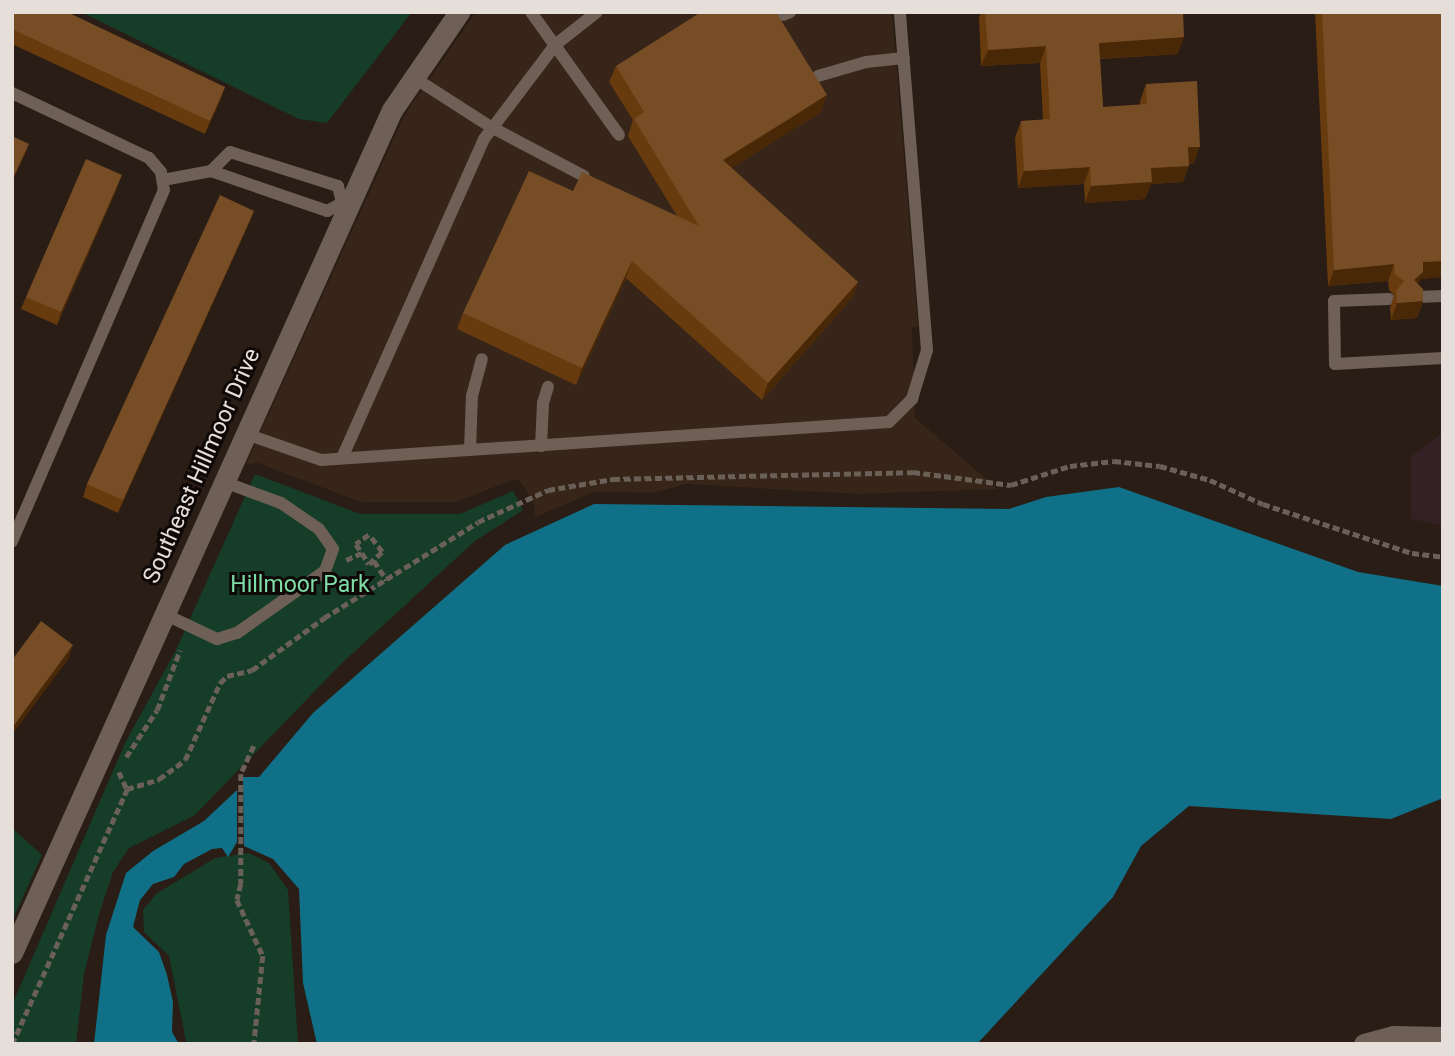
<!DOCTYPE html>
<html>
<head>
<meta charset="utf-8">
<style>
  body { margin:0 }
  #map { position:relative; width:1455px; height:1056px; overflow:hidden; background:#291d15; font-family:Roboto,sans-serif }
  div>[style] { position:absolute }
  .built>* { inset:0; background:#362518 }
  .medical>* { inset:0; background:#342125 }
  .green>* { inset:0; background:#153d28 }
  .water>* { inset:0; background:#107088 }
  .path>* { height:4.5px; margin-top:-2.25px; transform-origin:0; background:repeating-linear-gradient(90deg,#6a6058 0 7px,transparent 0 10.5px) }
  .service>* { height:12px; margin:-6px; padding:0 6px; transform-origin:6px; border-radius:6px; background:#6e6056 }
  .minor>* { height:21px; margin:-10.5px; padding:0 10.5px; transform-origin:10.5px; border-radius:10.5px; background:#6e6056 }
  .tertiary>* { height:21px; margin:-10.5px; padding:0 10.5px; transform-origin:10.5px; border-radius:10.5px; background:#6e6056 }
  .wall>* { inset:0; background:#683b0f }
  .shaded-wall>* { inset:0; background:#492808 }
  .building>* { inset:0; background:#764d25 }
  span { translate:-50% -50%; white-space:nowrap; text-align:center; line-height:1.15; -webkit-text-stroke:6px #0e0906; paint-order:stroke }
  .street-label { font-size:23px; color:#e6ded8 }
  .park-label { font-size:23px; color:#7ddca8 }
  .frame { position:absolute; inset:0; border:14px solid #e6ded8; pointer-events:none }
</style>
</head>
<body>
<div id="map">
  <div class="built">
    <div style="clip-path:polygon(476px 12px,892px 12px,918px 327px,912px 328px,915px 418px,998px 489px,859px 494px,686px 484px,653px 493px,594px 492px,534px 518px,535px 506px,522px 483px,515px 479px,456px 502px,361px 502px,258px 463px,246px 464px,404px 116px)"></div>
  </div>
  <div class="medical">
    <div style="clip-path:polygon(1443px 432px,1443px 525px,1411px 519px,1411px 457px)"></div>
  </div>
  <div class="green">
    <div style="clip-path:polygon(81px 12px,412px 12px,327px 123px,299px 119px)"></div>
    <div style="clip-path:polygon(255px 474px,360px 514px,460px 514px,513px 491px,523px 510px,475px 541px,341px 664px,195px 815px,129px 848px,113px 872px,100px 911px,84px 974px,76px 1044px,12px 1044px,12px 1005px,125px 743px,176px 650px)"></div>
    <div style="clip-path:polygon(12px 828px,42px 855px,12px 921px)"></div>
    <div style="clip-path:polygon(249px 853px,269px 863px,288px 890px,298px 1044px,191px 1044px,186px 1041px,169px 956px,144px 932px,143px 910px,156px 894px,215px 858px)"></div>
  </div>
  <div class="water">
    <div style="clip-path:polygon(1119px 487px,1358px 572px,1443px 586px,1443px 798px,1391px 819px,1189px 806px,1141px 846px,1113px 897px,977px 1044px,317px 1044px,303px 983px,299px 889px,273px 859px,244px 846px,243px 777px,259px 777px,313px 713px,505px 545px,594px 504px,1009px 509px,1046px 497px)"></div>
    <div style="clip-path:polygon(237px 790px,237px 842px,228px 857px,222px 848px,212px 849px,184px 864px,174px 877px,153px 884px,140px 900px,136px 915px,133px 927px,159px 952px,167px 975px,173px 1002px,172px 1032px,179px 1044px,94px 1044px,106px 935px,126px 873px,153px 851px,204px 821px)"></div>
  </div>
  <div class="path">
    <div style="left:346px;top:560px;width:17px;rotate:-24deg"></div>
    <div style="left:362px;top:553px;width:13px;rotate:58deg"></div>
    <div style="left:369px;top:564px;width:18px;rotate:-43deg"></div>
    <div style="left:382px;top:552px;width:21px;rotate:-127deg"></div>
    <div style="left:369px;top:535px;width:16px;rotate:145deg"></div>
    <div style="left:356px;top:544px;width:11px;rotate:56deg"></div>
    <div style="left:374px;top:561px;width:23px;rotate:56deg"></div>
    <div style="left:340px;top:579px;width:29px;rotate:27deg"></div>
    <div style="left:254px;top:746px;width:31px;rotate:115deg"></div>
    <div style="left:241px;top:774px;width:110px;rotate:90deg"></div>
    <div style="left:241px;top:884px;width:16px;rotate:104deg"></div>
    <div style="left:237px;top:900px;width:62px;rotate:65.1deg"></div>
    <div style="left:263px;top:956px;width:88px;rotate:95.8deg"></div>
    <div style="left:126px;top:757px;width:56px;rotate:-56.6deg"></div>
    <div style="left:157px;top:710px;width:64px;rotate:-69deg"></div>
    <div style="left:119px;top:772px;width:19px;rotate:65deg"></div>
    <div style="left:12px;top:1044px;width:280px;rotate:-65.7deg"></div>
    <div style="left:127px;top:789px;width:34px;rotate:-17deg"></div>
    <div style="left:159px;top:779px;width:32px;rotate:-36deg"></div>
    <div style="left:185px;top:760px;width:85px;rotate:-65.6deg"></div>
    <div style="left:220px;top:683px;width:10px;rotate:-45deg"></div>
    <div style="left:227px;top:676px;width:26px;rotate:-13deg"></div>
    <div style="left:252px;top:670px;width:89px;rotate:-35.8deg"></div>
    <div style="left:324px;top:618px;width:181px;rotate:-31.9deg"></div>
    <div style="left:478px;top:522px;width:77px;rotate:-24.6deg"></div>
    <div style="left:548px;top:490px;width:66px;rotate:-9.6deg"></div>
    <div style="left:613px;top:479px;width:300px;rotate:-1.3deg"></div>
    <div style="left:913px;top:472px;width:99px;rotate:7.6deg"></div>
    <div style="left:1011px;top:485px;width:62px;rotate:-17.9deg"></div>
    <div style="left:1070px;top:466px;width:44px;rotate:-6.5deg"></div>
    <div style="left:1114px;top:461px;width:46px;rotate:6.2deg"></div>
    <div style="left:1160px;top:466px;width:52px;rotate:15.6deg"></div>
    <div style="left:1210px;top:480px;width:58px;rotate:24.4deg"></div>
    <div style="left:1263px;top:504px;width:157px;rotate:18.2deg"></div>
    <div style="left:1412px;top:553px;width:31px;rotate:7deg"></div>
  </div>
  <div class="service">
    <div style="left:531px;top:12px;width:151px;rotate:54.4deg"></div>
    <div style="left:783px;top:15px;width:8px;rotate:-23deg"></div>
    <div style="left:818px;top:76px;width:50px;rotate:-16.3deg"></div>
    <div style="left:866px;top:62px;width:38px;rotate:-6deg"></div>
    <div style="left:413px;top:77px;width:93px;rotate:32.7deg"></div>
    <div style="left:491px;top:127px;width:105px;rotate:27.8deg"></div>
    <div style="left:12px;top:93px;width:152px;rotate:25.4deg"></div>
    <div style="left:149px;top:158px;width:18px;rotate:49deg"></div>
    <div style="left:161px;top:172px;width:18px;rotate:81deg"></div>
    <div style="left:164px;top:190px;width:383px;rotate:113.4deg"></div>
    <div style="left:211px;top:171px;width:27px;rotate:-45deg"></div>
    <div style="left:230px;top:152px;width:113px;rotate:17.5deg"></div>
    <div style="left:338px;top:186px;width:17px;rotate:77deg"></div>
    <div style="left:163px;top:180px;width:49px;rotate:-10.6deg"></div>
    <div style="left:211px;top:171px;width:123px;rotate:19deg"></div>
    <div style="left:327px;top:211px;width:17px;rotate:-28deg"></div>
    <div style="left:1417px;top:297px;width:26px;rotate:-2deg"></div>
    <div style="left:1389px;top:299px;width:55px;rotate:177.9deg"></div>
    <div style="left:1334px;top:301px;width:63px;rotate:89.1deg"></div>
    <div style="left:1335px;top:364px;width:108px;rotate:-3.2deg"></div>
    <div style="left:246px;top:434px;width:79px;rotate:19.1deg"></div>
    <div style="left:321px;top:460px;width:569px;rotate:-3.83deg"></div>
    <div style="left:889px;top:422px;width:33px;rotate:-45deg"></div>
    <div style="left:912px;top:399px;width:51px;rotate:-73deg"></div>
    <div style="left:927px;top:350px;width:339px;rotate:-94.6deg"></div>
    <div style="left:541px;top:446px;width:43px;rotate:-87.3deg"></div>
    <div style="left:543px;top:403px;width:17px;rotate:-73deg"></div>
    <div style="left:470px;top:450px;width:54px;rotate:-87.9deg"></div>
    <div style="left:472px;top:396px;width:38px;rotate:-75deg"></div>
    <div style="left:342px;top:458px;width:349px;rotate:-66deg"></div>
    <div style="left:484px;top:139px;width:118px;rotate:-52.9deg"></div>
    <div style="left:555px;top:45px;width:53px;rotate:-38.2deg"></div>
    <div style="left:164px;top:614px;width:59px;rotate:25.3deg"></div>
    <div style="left:217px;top:639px;width:21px;rotate:-17deg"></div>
    <div style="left:237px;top:633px;width:108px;rotate:-35.2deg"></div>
    <div style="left:325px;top:571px;width:23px;rotate:-70deg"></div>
    <div style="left:333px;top:549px;width:24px;rotate:-125deg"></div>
    <div style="left:319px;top:529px;width:46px;rotate:-145.6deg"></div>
    <div style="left:281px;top:503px;width:61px;rotate:-159.8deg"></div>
  </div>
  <div class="minor">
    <div style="left:1364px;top:1044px;width:30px;rotate:-15deg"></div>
    <div style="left:1393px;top:1036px;width:50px;rotate:1.1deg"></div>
  </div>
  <div class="tertiary">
    <div style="left:12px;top:953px;width:925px;rotate:-65.74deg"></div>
    <div style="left:392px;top:110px;width:119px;rotate:-55.6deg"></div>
  </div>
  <div class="wall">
    <div style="clip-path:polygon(12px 12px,225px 87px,205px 134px,12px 44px)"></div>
    <div style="clip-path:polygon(981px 12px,1183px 12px,1178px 54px,1100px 59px,1103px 107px,1140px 105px,1140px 101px,1146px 84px,1194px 163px,1189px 164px,1183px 182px,1151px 184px,1145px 199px,1085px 203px,1084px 184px,1018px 188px,1015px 138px,1021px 121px,1043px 120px,1040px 63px,981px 66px,979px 17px)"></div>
    <div style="clip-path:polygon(1315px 12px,1443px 12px,1443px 277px,1420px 279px,1418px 284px,1423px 301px,1417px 318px,1391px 320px,1390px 308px,1394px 295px,1389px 290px,1388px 281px,1328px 286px)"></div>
    <div style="clip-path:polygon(616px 66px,821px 112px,731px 168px,858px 282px,852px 298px,762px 400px,626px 278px,576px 385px,457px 329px,463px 313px,573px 191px,677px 216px,628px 136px,633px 120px,609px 82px)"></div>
    <div style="clip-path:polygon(117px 188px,57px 325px,21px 309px,26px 297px)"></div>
    <div style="clip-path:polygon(254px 211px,249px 223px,118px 513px,83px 497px,87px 484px)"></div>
  </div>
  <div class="shaded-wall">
    <div style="clip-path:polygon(1184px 37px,1178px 54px,1093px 59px,1099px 43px)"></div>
    <div style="clip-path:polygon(1046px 46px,1040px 63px,981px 66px,988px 50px)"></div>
    <div style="clip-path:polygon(225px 87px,221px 100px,205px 134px,210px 121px)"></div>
    <div style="clip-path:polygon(827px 95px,821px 112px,717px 177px,723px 160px)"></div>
    <div style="clip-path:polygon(29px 144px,24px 157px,12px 182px,12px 180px)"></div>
    <div style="clip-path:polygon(1188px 147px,1200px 147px,1194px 163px,1182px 164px)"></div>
    <div style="clip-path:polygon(1189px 166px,1183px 182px,1151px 184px,1145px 199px,1085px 203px,1091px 186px,1151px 168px)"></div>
    <div style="clip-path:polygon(1090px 167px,1084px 184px,1018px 188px,1024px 171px)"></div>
    <div style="clip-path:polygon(122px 175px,117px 188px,57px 325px,61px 312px)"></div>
    <div style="clip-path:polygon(254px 211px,249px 223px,118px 513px,123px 500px)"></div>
    <div style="clip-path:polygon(632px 261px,626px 278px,576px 385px,582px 368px)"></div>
    <div style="clip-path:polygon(1443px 261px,1443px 277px,1420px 279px,1417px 288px,1414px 280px,1423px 262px)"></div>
    <div style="clip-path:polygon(1394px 264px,1388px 281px,1328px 286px,1334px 270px)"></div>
    <div style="clip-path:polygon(858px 282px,852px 298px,762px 400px,768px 383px)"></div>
    <div style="clip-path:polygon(1423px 301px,1417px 318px,1391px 320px,1397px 303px)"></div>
    <div style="clip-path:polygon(73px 645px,69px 658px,12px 735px,12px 728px)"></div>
  </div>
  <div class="building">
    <div style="clip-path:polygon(12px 12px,67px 12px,225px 87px,210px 121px,12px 29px)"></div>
    <div style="clip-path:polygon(701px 12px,776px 12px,827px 95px,723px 160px,858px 282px,768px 383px,632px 261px,582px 368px,463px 313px,529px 171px,573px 191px,582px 172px,699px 226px,634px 119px,644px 112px,616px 66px)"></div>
    <div style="clip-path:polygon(985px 12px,1183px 12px,1184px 37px,1099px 43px,1103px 107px,1147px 104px,1146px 84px,1197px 81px,1200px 147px,1188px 147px,1189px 166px,1151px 168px,1152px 182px,1091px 186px,1090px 167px,1024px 171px,1021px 121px,1050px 119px,1046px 46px,988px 50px)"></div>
    <div style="clip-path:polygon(1322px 12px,1443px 12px,1443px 261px,1423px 262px,1423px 272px,1414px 280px,1423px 289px,1423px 301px,1397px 303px,1396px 291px,1404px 281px,1395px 274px,1394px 264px,1334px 270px)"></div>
    <div style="clip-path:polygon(12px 136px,29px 144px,13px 178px,12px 178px)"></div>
    <div style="clip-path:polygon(86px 159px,122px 175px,61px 312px,26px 297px)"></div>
    <div style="clip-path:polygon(220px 195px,254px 211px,123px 500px,87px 484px)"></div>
    <div style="clip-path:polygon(41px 621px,73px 645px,12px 728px,12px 660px)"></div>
  </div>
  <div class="street-label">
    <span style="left:202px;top:466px;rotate:-66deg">Southeast Hillmoor Drive</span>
  </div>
  <div class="park-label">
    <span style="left:300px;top:585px">Hillmoor Park</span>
  </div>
  <div class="frame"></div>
</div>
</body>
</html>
